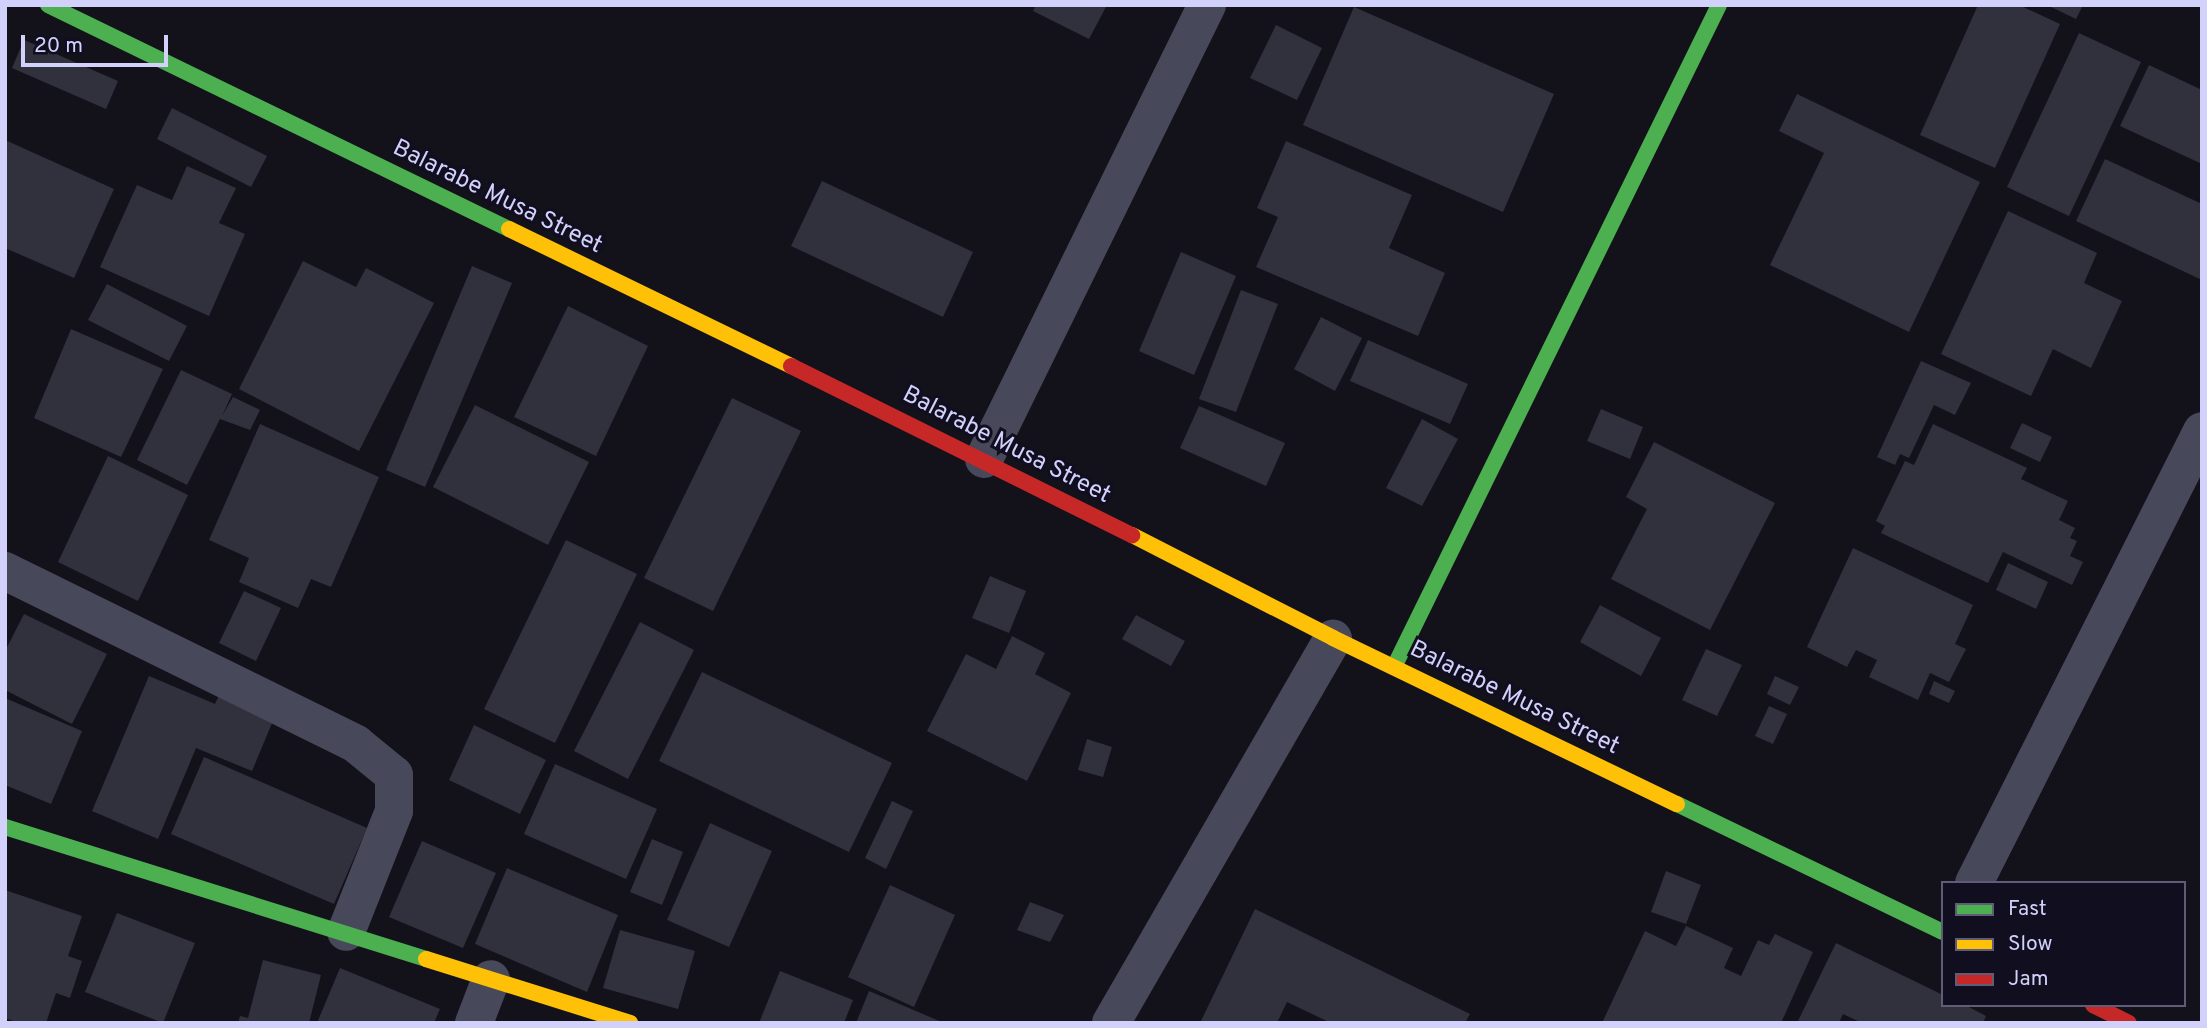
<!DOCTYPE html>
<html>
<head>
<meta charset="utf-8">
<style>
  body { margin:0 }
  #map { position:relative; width:2207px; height:1028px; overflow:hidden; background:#13121b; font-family:Overpass,sans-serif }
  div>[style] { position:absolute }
  .building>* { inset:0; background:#31303d }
  .street>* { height:38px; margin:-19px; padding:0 19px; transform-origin:19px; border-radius:19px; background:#48485b }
  .fast>* { height:16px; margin:-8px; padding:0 8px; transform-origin:8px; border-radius:8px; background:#4caf50 }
  .slow>* { height:16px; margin:-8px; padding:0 8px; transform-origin:8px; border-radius:8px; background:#ffc107 }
  .jam>* { height:16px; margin:-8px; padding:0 8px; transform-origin:8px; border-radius:8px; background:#c62828 }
  span { translate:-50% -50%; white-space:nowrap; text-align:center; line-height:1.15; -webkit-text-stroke:6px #100e1f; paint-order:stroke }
  .street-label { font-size:24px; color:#d2d1fb }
  .frame { position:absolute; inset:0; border:7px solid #d2d1fb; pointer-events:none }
  .legend { position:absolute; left:1941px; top:881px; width:245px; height:126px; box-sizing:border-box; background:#100e1f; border:2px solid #5e5c77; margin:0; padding:9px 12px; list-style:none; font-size:21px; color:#d2d1fb }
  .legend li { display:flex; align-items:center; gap:14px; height:35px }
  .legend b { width:35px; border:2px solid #5e5c77 }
  .scale { position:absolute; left:21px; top:35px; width:147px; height:32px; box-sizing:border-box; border:4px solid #d2d1fb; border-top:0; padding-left:9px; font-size:21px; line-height:24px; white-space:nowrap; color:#d2d1fb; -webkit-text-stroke:5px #100e1f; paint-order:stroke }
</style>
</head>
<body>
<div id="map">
  <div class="building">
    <div style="clip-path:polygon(1036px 5px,1107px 5px,1089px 39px,1033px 11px)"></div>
    <div style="clip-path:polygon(1978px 5px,2019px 5px,2060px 24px,1995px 168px,1920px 135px)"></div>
    <div style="clip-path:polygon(2047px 5px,2083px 5px,2076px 19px)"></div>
    <div style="clip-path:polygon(1354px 7px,1554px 94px,1503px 212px,1303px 125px)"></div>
    <div style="clip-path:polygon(1276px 25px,1322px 48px,1297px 100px,1250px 78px)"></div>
    <div style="clip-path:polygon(2079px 33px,2141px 62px,2069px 216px,2007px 187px)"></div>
    <div style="clip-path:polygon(24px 40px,118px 81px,106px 109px,12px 68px)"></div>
    <div style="clip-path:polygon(2149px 65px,2202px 90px,2202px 164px,2120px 126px)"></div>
    <div style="clip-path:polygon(1797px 94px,1980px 182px,1909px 332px,1770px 265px,1824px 153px,1779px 131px)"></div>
    <div style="clip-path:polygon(172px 108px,267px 156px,251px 187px,157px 139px)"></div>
    <div style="clip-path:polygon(5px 140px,114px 189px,74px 278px,5px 248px)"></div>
    <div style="clip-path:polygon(1286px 141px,1412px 195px,1389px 248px,1445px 273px,1418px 336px,1256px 267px,1278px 217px,1257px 208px)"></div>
    <div style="clip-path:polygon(2105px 159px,2202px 204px,2202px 280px,2076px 221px)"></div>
    <div style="clip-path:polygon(187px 166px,236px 188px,219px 223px,245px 234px,209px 316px,100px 267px,137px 185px,172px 200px)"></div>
    <div style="clip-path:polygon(822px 181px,973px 252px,943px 317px,791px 246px)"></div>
    <div style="clip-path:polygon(2008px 211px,2097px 253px,2084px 283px,2122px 301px,2091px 368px,2053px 349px,2031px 396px,1941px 354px)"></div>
    <div style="clip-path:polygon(1181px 252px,1236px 276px,1194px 375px,1139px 351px)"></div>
    <div style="clip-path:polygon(303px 261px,356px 287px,366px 268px,434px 303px,359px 451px,239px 389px)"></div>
    <div style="clip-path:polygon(472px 266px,512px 283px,425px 487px,386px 470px)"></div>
    <div style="clip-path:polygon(107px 284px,187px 326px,169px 361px,88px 320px)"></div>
    <div style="clip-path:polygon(1241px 290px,1278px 304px,1236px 412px,1199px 399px)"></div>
    <div style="clip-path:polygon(568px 306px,648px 346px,596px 456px,514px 417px)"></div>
    <div style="clip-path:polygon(1321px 317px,1362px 338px,1335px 391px,1294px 369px)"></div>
    <div style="clip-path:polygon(71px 329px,163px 369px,121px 457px,34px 418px)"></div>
    <div style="clip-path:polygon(1368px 340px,1468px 384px,1450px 424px,1350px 381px)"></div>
    <div style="clip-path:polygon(1921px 361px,1971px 383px,1955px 415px,1934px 405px,1909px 458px,1900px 454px,1895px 465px,1877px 457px)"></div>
    <div style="clip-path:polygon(181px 370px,232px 394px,222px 416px,233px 397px,260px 410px,250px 430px,220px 419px,187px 485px,137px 460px)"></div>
    <div style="clip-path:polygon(732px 398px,801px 431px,713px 611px,644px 578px)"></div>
    <div style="clip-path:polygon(475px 405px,589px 462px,548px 545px,433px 487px)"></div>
    <div style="clip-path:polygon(1199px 406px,1285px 443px,1266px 486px,1180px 448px)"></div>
    <div style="clip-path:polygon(1601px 409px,1643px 427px,1630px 459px,1587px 441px)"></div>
    <div style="clip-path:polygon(1422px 419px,1458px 439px,1422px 506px,1386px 488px)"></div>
    <div style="clip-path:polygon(2022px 423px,2052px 437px,2040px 462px,2010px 448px)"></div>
    <div style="clip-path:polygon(260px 424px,379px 477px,331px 587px,311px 579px,298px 608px,239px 582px,249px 558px,209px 540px)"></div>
    <div style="clip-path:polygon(1933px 424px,2027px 468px,2021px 479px,2068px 501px,2059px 520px,2075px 528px,2070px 538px,2077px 541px,2070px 556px,2083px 562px,2072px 585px,2003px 552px,1988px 583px,1881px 533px,1885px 526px,1876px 521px,1905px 461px,1914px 465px)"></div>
    <div style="clip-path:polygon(1654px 442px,1775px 503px,1710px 630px,1611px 579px,1647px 509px,1626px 497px)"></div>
    <div style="clip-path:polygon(108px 456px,188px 495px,138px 601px,58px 562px)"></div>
    <div style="clip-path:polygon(566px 540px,637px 574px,555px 743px,484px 709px)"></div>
    <div style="clip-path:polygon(1853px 548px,1973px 605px,1955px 644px,1966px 649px,1949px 682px,1930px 673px,1918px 700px,1869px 677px,1877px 660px,1856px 650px,1847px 667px,1807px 647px)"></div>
    <div style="clip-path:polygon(2008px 563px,2048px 582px,2036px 609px,1996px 590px)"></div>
    <div style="clip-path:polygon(990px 576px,1026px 591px,1009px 633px,972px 618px)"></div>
    <div style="clip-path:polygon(244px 591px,281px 608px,256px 661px,219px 643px)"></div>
    <div style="clip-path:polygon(1600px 605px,1661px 638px,1641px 676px,1580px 642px)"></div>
    <div style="clip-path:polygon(24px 614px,107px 654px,72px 724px,5px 690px,5px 651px)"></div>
    <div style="clip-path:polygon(1136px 615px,1185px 641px,1171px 666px,1122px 639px)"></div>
    <div style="clip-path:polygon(640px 622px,694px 650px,628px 779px,574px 751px)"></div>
    <div style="clip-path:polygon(1012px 636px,1045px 653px,1035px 674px,1071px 693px,1027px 781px,927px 731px,966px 654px,996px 669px)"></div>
    <div style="clip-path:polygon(1706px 649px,1742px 665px,1717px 716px,1682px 700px)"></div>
    <div style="clip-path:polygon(702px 672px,892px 763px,849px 852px,659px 761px)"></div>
    <div style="clip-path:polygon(149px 676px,215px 704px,220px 693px,275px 716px,252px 771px,196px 748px,158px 839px,92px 811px)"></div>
    <div style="clip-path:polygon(1775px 676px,1799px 687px,1790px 705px,1767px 694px)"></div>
    <div style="clip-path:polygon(1934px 681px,1955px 691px,1949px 703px,1929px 694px)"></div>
    <div style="clip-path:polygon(5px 698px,82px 731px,51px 804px,5px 785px)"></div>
    <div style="clip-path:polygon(1769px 706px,1787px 714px,1773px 744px,1755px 736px)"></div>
    <div style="clip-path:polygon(474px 725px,546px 760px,520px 814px,449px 780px)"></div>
    <div style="clip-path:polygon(1087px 739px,1112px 747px,1103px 777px,1078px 770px)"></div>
    <div style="clip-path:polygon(204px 757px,367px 828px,334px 904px,171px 834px)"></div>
    <div style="clip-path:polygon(555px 764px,657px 809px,626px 879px,524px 834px)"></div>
    <div style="clip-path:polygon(892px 801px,913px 811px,886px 869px,865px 858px)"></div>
    <div style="clip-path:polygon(710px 823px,772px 851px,729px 947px,667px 920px)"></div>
    <div style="clip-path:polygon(652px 839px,683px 852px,662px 905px,630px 892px)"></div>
    <div style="clip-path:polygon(422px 841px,496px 873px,463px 948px,389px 917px)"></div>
    <div style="clip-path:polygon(507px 868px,618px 915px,587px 992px,475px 944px)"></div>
    <div style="clip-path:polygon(1666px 871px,1701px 885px,1686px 924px,1651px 912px)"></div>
    <div style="clip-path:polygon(890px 885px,955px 915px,914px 1007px,848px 977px)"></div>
    <div style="clip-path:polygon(5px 890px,82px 916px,68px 956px,82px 961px,70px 998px,56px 993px,46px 1023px,19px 1023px,5px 1018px)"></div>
    <div style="clip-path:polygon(1030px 902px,1064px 915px,1050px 942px,1017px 930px)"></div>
    <div style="clip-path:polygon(1255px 909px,1470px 1014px,1465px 1023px,1331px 1023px,1287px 1002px,1277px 1023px,1200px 1023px)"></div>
    <div style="clip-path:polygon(117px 913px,195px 943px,163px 1023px,85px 992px)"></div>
    <div style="clip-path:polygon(1686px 926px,1733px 948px,1724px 968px,1741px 976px,1758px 940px,1769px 945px,1775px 934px,1813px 952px,1781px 1023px,1602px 1023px,1645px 931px,1676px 946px)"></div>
    <div style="clip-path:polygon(620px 930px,695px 951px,678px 1009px,603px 988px)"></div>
    <div style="clip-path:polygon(1836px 943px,1943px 995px,1943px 1005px,1965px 1005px,1986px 1016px,1983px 1023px,1862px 1023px,1843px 1014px,1839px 1023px,1797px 1023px)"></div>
    <div style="clip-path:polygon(263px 960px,321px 975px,309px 1023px,238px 1023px,240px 1016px,248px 1018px)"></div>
    <div style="clip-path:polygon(340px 968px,440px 1009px,434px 1023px,317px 1023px)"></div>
    <div style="clip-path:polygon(780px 971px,853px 1000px,844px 1023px,759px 1023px)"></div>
    <div style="clip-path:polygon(869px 991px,944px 1023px,856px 1023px)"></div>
  </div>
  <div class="street">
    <div style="left:984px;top:459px;width:506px;rotate:-63.84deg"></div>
    <div style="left:5px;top:571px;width:391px;rotate:26.2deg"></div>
    <div style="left:356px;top:744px;width:49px;rotate:39.2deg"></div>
    <div style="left:394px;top:775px;width:36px;rotate:90deg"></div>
    <div style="left:394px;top:811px;width:130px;rotate:111.6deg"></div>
    <div style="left:1974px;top:883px;width:506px;rotate:-63.23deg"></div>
    <div style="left:474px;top:1023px;width:47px;rotate:-68.9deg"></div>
    <div style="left:1111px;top:1023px;width:444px;rotate:-60deg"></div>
  </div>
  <div class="fast">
    <div style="left:48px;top:5px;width:513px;rotate:25.92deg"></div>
    <div style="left:1394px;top:667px;width:737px;rotate:-63.85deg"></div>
    <div style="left:1677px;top:804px;width:295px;rotate:25.7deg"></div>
    <div style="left:5px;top:827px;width:441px;rotate:17.4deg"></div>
  </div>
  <div class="slow">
    <div style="left:509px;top:229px;width:314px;rotate:25.9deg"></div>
    <div style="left:1132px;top:535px;width:226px;rotate:27.1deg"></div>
    <div style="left:1333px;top:638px;width:382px;rotate:25.8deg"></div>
    <div style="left:426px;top:959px;width:214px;rotate:17.4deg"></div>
  </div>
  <div class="jam">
    <div style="left:791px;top:366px;width:381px;rotate:26.4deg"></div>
    <div style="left:2093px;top:1005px;width:40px;rotate:26.6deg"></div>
  </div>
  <div class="street-label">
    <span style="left:497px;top:198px;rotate:26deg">Balarabe Musa Street</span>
    <span style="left:1006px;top:446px;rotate:27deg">Balarabe Musa Street</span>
    <span style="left:1514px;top:699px;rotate:26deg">Balarabe Musa Street</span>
  </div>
  <div class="frame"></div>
  <ul class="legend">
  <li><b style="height:9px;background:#4caf50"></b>Fast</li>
  <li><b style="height:9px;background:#ffc107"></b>Slow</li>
  <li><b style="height:9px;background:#c62828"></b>Jam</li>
  </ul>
  <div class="scale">20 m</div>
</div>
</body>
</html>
